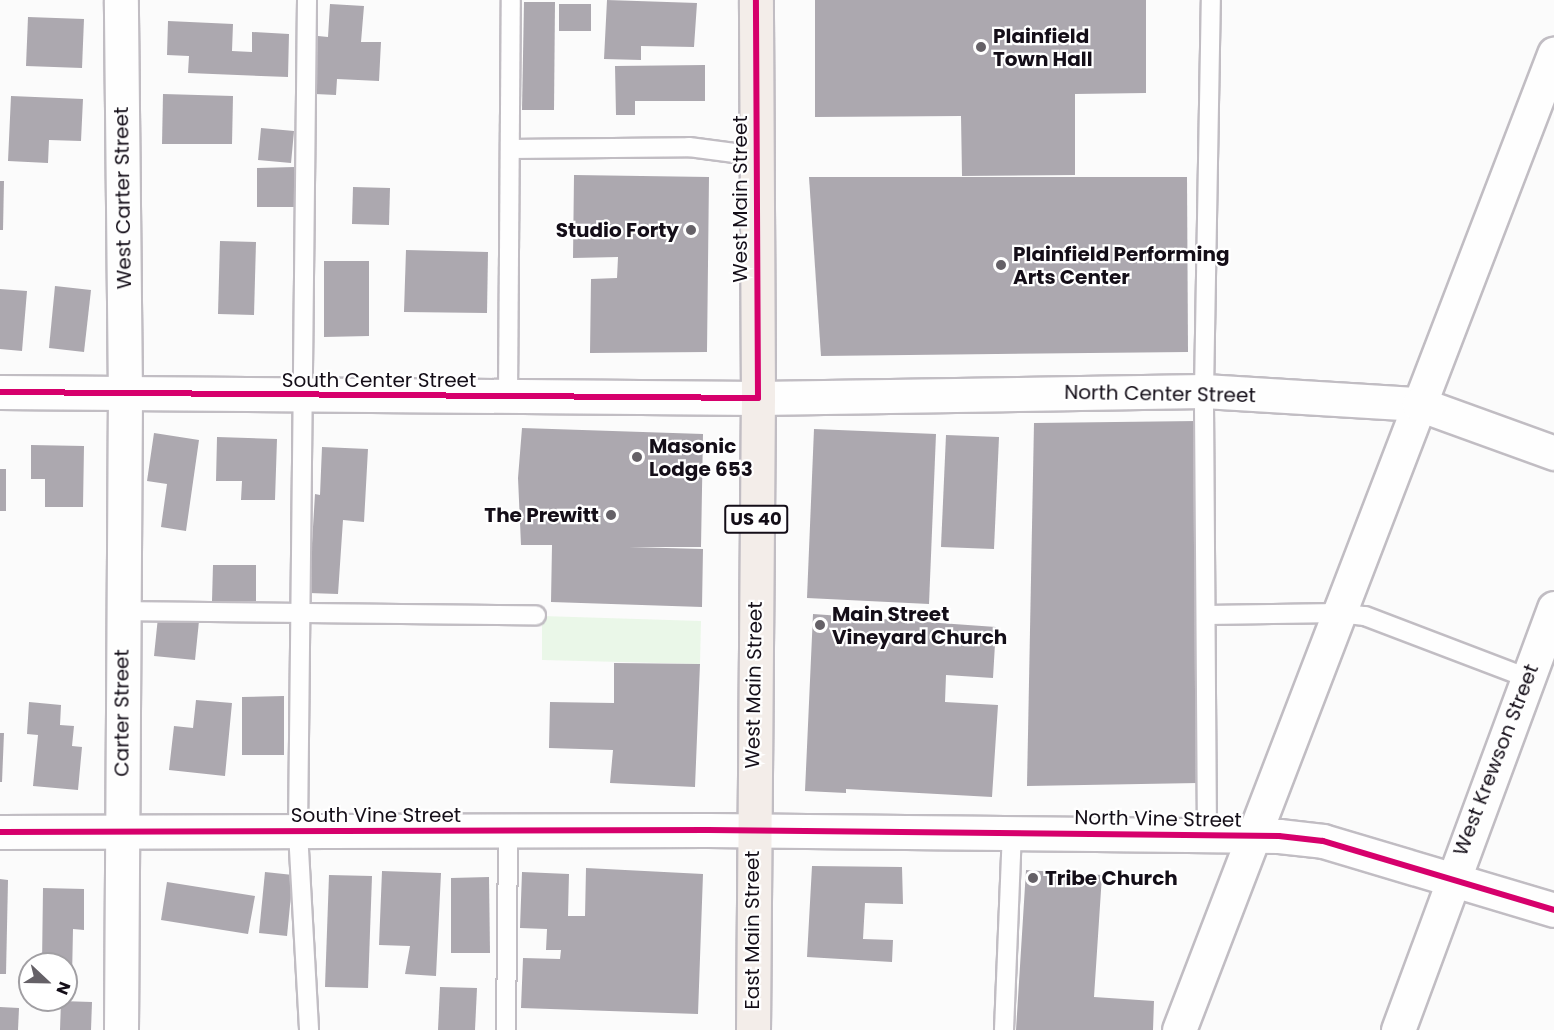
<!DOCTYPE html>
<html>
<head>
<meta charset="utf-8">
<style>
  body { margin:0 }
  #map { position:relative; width:1554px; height:1030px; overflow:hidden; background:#fbfbfb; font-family:Poppins,sans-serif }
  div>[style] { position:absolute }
  .green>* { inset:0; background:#eaf7e8 }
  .building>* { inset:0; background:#aca8af }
  .roads { filter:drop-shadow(2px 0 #c1bdc3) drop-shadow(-2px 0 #c1bdc3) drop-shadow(0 2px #c1bdc3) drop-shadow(0 -2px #c1bdc3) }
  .service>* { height:18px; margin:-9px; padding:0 9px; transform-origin:9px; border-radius:9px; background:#fefefe }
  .minor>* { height:33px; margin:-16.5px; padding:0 16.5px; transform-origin:16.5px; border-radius:16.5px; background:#fefefe }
  .tertiary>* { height:33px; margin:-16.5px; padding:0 16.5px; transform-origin:16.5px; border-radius:16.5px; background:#fefefe }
  .secondary>* { height:33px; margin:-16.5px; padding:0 16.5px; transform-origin:16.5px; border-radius:16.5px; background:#fefefe }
  .primary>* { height:33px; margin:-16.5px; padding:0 16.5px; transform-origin:16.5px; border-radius:16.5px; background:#f3ede9 }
  .cycleway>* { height:6px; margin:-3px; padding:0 3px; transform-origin:3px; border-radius:3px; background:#d6006c }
  .dots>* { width:16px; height:16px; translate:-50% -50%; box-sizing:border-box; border:3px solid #fff; border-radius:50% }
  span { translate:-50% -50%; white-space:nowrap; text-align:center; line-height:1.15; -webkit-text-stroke:4.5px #fff; paint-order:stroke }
  .shield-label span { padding:2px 4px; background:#fff; border:2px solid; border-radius:4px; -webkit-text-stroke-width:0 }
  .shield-label { font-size:18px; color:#140e18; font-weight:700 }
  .poi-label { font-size:20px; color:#140e18; font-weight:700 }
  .left { translate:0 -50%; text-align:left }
  .right { translate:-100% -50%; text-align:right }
  .street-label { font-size:20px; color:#140e18 }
  .north { position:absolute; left:18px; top:952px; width:60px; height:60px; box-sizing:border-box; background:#fff; border:2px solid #a19fa3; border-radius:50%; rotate:112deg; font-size:16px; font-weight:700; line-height:24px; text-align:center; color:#140e18 }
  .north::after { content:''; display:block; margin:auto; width:21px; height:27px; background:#656167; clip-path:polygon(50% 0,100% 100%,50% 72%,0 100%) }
</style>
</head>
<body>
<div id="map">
  <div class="green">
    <div style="clip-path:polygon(542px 616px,701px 621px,700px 664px,542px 660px)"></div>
  </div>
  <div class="building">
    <div style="clip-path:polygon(607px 0,697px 3px,694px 47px,641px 46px,641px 60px,604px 59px)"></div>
    <div style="clip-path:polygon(815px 0,1146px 0,1146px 93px,1075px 94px,1075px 175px,962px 176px,961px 116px,815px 117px)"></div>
    <div style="clip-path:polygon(524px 2px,555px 2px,554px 110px,522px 110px)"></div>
    <div style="clip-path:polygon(330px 4px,364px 6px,361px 42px,381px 42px,379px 81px,337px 79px,336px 95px,315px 94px,318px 36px,328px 37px)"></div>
    <div style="clip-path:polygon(559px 4px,591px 4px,591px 31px,559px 31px)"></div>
    <div style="clip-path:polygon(28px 17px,84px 19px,82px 68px,26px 66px)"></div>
    <div style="clip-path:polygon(168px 21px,233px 24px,232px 51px,252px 52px,252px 32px,289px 34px,288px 77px,188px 73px,189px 56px,167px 55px)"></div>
    <div style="clip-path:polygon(705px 65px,705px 101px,635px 101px,635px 115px,616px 115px,615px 66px)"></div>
    <div style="clip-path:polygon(163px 94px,233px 96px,232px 144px,162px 144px)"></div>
    <div style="clip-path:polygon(11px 96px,83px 99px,81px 141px,49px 140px,48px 163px,8px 161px)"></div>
    <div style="clip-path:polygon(261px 128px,294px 131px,291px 163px,258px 160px)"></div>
    <div style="clip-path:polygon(295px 167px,295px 207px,257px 207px,257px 168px)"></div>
    <div style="clip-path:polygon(574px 175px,709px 177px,707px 352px,590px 353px,591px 279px,617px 278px,618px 257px,573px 258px)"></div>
    <div style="clip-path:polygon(809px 177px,1187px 177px,1188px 352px,821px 356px)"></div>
    <div style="clip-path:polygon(0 181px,4px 181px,3px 230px,0 230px)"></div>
    <div style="clip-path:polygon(353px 187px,390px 188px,389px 225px,352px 224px)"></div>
    <div style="clip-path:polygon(220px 241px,256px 242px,254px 315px,218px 314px)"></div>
    <div style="clip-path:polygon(406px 250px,488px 252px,487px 313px,404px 312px)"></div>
    <div style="clip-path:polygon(324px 261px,369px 261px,369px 336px,324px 337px)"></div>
    <div style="clip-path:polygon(55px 286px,91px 290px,84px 352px,49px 348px)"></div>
    <div style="clip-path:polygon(0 289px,27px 291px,22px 351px,0 349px)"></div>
    <div style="clip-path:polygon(1197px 421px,1198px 783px,1027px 786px,1034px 423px)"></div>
    <div style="clip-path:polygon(522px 428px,703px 434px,701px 547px,629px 547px,703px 549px,702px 607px,551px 602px,552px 545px,521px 545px,518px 478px)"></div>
    <div style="clip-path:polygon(814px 429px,936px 434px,929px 604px,807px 598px)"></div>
    <div style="clip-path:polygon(154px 433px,199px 440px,186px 531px,161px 527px,167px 484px,147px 481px)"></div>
    <div style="clip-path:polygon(946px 435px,999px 437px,994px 549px,941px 547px)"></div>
    <div style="clip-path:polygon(217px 437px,277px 439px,275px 500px,241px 500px,242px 481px,216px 481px)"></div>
    <div style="clip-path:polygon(31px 445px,84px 446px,83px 507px,45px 507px,45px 479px,31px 479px)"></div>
    <div style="clip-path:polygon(322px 447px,368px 449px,364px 522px,343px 520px,338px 594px,309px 593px,315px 494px,320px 495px)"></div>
    <div style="clip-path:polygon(0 469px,6px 469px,6px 511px,0 511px)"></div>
    <div style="clip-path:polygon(213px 565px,256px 565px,256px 601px,212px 601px)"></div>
    <div style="clip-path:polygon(813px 614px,996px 627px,993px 678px,946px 675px,945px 702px,998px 705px,992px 797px,846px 789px,846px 793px,805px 791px)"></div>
    <div style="clip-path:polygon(158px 617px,199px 621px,195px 660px,154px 656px)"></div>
    <div style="clip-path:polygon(614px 663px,700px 664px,695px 787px,610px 783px,613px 750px,549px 748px,550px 702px,614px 703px)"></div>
    <div style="clip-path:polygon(284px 696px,284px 755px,242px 755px,242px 697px)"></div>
    <div style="clip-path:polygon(196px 700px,232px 703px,225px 776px,169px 770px,174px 726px,193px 728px)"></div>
    <div style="clip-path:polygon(29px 702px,61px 705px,60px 725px,74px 726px,72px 746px,82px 747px,78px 790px,33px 786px,38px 735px,27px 734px)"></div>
    <div style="clip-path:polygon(0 733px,4px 733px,2px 782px,0 782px)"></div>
    <div style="clip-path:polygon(812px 866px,902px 867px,903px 904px,865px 903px,863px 939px,893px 940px,892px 962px,807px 957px)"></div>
    <div style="clip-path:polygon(586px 868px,703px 874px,698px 1014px,521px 1008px,523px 958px,560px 959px,561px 950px,546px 950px,547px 929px,520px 928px,522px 872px,569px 874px,568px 916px,585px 916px)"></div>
    <div style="clip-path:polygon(1026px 870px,1102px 875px,1094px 997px,1154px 1001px,1153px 1030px,1016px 1030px)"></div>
    <div style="clip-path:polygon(382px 871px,441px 873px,436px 976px,405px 974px,410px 946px,379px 945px)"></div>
    <div style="clip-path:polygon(265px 872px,293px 875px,287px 936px,259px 933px)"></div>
    <div style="clip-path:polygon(329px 875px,372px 876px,368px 988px,325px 987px)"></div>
    <div style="clip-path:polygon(489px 877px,490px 953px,451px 953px,451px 878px)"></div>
    <div style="clip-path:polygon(0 879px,8px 880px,6px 974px,0 974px)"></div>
    <div style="clip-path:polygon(167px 882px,255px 896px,248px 934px,161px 920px)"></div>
    <div style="clip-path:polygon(43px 888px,84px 889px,84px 930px,73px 929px,72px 978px,66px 978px,66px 964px,42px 964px)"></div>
    <div style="clip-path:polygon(440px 987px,477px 988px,475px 1030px,438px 1030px)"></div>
    <div style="clip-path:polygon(61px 1001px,92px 1002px,91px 1030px,60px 1030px)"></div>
    <div style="clip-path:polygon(0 1007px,19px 1008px,18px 1030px,0 1030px)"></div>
  </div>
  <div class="roads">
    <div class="service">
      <div style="left:307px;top:0;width:832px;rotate:90.62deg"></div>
      <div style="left:298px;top:832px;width:198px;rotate:86.8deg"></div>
      <div style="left:510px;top:149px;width:179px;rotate:-0.6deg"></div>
      <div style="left:689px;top:147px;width:69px;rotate:7.5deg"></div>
      <div style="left:508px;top:397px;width:397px;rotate:-89.6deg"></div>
      <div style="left:123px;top:611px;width:413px;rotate:0.6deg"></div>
      <div style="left:1206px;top:615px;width:133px;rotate:-0.9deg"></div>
      <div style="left:1339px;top:613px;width:26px;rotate:7deg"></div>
      <div style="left:1365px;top:616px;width:173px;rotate:20.9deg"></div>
      <div style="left:1207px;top:835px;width:444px;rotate:-90.4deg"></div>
      <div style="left:1204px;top:391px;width:391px;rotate:-89deg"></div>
      <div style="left:506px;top:1030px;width:199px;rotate:-89.4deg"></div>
      <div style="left:1004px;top:1030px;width:197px;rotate:-87.7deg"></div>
    </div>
    <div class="minor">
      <div style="left:0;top:832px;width:708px;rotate:-0.16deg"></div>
      <div style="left:708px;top:830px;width:571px;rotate:0.6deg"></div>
      <div style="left:1279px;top:836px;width:44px;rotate:6.5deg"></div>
      <div style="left:1323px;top:841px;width:241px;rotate:16.6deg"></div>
      <div style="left:121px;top:1030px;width:634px;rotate:-89.64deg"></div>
      <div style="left:125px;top:396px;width:396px;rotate:-90.6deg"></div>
      <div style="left:1179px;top:1030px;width:1046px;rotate:-68.98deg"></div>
      <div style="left:1398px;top:1030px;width:450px;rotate:-69.7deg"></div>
    </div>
    <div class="tertiary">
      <div style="left:758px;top:398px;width:446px;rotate:-0.9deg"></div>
      <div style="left:1204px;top:391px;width:215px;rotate:3.5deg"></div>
      <div style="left:1419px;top:404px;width:144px;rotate:19.9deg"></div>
    </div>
    <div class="secondary">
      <div style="left:0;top:392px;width:758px;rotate:0.45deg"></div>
    </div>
    <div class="primary">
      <div style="left:753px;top:1030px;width:632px;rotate:-89.55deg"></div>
      <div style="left:758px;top:398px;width:398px;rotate:-90.3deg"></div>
    </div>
  </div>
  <div class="cycleway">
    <div style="left:0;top:392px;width:758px;rotate:0.45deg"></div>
    <div style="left:758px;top:398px;width:398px;rotate:-90.3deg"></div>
    <div style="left:0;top:832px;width:708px;rotate:-0.16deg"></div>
    <div style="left:708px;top:830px;width:571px;rotate:0.6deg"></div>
    <div style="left:1279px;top:836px;width:44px;rotate:6.5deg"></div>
    <div style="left:1323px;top:841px;width:241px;rotate:16.6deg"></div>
  </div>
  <div class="dots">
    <div style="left:981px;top:47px;background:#656167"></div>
    <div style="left:691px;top:230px;background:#656167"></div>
    <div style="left:1001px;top:265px;background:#656167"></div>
    <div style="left:637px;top:457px;background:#656167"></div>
    <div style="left:611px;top:515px;background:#656167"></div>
    <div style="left:820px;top:625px;background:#656167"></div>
    <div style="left:1033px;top:878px;background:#656167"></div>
  </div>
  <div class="shield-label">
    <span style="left:756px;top:519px">US 40</span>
  </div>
  <div class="poi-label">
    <span class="left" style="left:993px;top:48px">Plainfield<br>Town Hall</span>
    <span class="right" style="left:679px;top:230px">Studio Forty</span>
    <span class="left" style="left:1013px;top:266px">Plainfield Performing<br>Arts Center</span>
    <span class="left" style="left:649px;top:458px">Masonic<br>Lodge 653</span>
    <span class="right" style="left:599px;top:515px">The Prewitt</span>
    <span class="left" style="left:832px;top:626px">Main Street<br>Vineyard Church</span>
    <span class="left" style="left:1045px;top:878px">Tribe Church</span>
  </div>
  <div class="street-label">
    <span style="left:123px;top:198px;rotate:-91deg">West Carter Street</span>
    <span style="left:740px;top:199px;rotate:-90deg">West Main Street</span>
    <span style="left:379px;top:380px">South Center Street</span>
    <span style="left:1160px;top:394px;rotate:1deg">North Center Street</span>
    <span style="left:754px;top:685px;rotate:-89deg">West Main Street</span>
    <span style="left:122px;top:713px;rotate:-90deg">Carter Street</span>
    <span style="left:1496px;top:760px;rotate:-69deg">West Krewson Street</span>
    <span style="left:376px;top:815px">South Vine Street</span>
    <span style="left:1158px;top:819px;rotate:1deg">North Vine Street</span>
    <span style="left:752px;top:930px;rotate:-90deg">East Main Street</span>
  </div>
  <div class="north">N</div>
</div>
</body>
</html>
